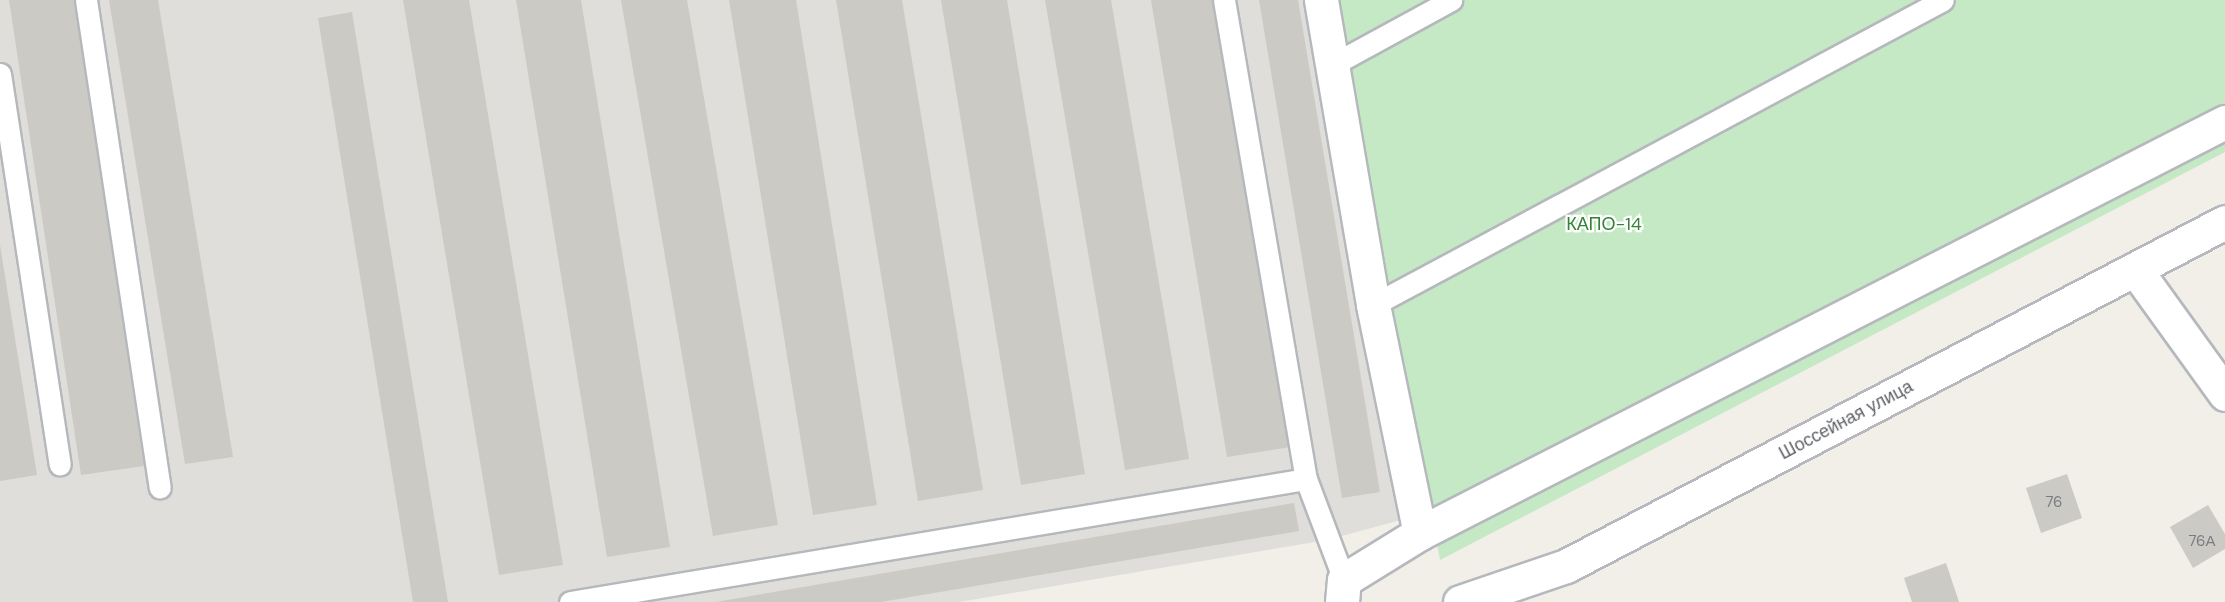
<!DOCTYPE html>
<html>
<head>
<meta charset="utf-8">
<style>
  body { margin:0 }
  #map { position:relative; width:2225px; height:602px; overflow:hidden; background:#f1efe8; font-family:"DM Sans",sans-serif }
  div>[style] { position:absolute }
  .industrial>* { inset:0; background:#e0deda }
  .green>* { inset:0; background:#c5e8c5 }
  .building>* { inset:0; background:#cccac5 }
  .roads { filter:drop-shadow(2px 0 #b5b8bc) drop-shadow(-2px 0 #b5b8bc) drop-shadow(0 2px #b5b8bc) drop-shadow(0 -2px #b5b8bc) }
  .lane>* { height:21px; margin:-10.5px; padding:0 10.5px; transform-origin:10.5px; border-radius:10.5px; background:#fff }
  .street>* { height:33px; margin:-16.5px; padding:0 16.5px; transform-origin:16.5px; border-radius:16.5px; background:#fff }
  .secondary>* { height:33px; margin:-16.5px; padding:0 16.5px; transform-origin:16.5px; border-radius:16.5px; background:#fff }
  span { translate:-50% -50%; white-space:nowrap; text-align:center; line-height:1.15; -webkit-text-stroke:4.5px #fff; paint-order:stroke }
  .number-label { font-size:15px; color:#7a7d7f }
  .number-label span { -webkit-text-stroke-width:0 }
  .park-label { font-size:18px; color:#348238 }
  .street-label { font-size:18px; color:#5f6368 }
</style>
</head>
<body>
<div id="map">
  <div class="industrial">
    <div style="clip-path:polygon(0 0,1309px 0,1401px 520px,1327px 540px,959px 602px,0 602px)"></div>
  </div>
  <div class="green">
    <div style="clip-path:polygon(1335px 0,2225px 0,2225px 152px,1440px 560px)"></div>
  </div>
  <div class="building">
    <div style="clip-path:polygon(9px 0,74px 0,144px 466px,81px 475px)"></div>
    <div style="clip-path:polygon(109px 0,158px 0,233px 457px,185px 464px)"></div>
    <div style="clip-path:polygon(403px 0,469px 0,563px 565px,499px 575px)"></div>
    <div style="clip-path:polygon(516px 0,581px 0,670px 547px,607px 557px)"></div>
    <div style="clip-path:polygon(621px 0,687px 0,778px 525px,713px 536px)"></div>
    <div style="clip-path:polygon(729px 0,796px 0,877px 505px,813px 515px)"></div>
    <div style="clip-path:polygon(836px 0,902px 0,983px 490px,918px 501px)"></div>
    <div style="clip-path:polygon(941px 0,1007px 0,1085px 474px,1021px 485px)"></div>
    <div style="clip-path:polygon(1045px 0,1111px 0,1189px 459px,1125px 470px)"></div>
    <div style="clip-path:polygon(1151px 0,1217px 0,1291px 447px,1227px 457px)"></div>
    <div style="clip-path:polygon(1259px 0,1298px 0,1380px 492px,1342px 498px)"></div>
    <div style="clip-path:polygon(352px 12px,448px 602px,413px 602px,318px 18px)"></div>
    <div style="clip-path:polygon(0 245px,37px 475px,0 481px)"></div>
    <div style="clip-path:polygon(2067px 474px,2082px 518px,2041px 533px,2026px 488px)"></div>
    <div style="clip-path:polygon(1294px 503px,1299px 531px,881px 602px,716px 602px)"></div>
    <div style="clip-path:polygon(2208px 505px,2225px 534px,2225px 549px,2193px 568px,2170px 527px)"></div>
    <div style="clip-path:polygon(1946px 563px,1959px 602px,1912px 602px,1904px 578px)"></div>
  </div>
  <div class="roads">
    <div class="lane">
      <div style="left:86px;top:0;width:493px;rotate:81.4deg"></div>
      <div style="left:1224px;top:0;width:486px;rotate:80.3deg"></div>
      <div style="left:1332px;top:65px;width:136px;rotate:-28.6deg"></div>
      <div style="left:0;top:74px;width:395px;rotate:81.3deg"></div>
      <div style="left:1373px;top:305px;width:646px;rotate:-28.15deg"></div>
      <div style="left:570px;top:602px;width:746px;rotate:-9.49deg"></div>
      <div style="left:1306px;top:479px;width:108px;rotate:69.4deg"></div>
    </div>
    <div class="street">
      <div style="left:1321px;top:0;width:309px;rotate:80.3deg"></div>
      <div style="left:1373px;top:305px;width:233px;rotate:78.4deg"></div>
      <div style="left:2135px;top:269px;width:154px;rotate:54.2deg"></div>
      <div style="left:1342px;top:602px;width:22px;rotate:-85deg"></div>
      <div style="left:1344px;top:580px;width:89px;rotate:-31.7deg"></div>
      <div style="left:1420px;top:533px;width:904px;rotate:-27.05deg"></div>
    </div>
    <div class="secondary">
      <div style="left:1460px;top:602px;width:112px;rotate:-18.8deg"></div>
      <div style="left:1566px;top:566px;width:743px;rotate:-27.56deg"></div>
    </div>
  </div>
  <div class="number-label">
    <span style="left:2054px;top:503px">76</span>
    <span style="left:2202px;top:542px">76А</span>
  </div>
  <div class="park-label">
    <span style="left:1604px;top:224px">КАПО-14</span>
  </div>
  <div class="street-label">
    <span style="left:1846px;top:420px;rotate:-28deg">Шоссейная улица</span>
  </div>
</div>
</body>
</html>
